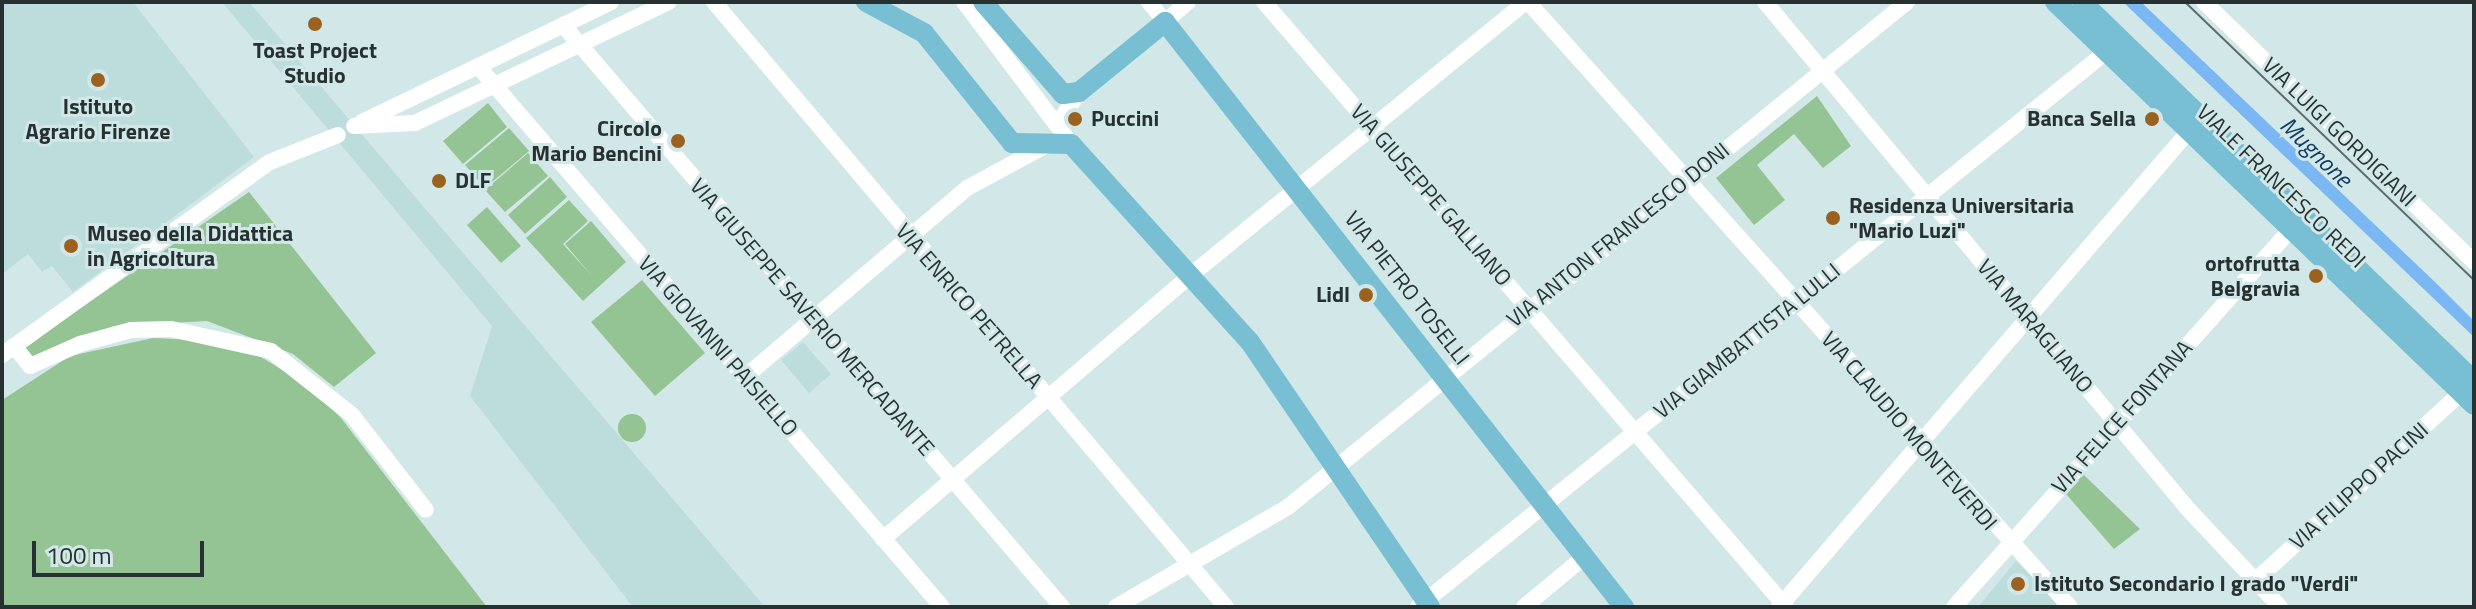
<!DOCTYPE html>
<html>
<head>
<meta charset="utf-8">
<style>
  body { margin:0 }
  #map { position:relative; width:2476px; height:609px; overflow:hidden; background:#d2e8e8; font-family:"Titillium Web",sans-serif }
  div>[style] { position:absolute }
  .built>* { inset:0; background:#bddcdc }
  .green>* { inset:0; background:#94c394 }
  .round { border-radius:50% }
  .water>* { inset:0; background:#7bb7f3 }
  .minor>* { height:16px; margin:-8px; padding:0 8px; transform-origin:8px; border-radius:8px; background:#fff }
  .major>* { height:20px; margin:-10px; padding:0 10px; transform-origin:10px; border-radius:10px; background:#79bfd4 }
  .tram>* { height:2px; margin:-1px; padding:0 1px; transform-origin:1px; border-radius:1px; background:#5e6b6b }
  .dots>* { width:22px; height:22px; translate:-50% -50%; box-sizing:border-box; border:4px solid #d2e8e8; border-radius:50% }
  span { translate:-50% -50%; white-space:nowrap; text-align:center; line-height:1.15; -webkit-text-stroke:6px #d2e8e8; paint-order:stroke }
  .poi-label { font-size:22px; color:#283131; font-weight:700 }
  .left { translate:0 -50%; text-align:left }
  .right { translate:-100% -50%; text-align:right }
  .street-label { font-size:22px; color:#283131 }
  .water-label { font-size:24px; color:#113d63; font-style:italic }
  .frame { position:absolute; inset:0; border:4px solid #283131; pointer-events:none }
  .scale { position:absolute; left:32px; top:541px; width:172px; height:36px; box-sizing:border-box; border:4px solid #283131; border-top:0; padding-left:10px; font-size:24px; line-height:28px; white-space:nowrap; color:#283131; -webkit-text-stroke:6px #d2e8e8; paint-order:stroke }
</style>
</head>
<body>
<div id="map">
  <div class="built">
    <div style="clip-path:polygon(2px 2px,133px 2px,254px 157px,73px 292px,52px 266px,42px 272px,28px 254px,2px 274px)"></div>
    <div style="clip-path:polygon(222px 2px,249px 2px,765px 607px,633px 607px,470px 396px,492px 326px)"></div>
    <div style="clip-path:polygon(803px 342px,831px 374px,809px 393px,781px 360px)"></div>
    <div style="clip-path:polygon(2016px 561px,2063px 607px,1978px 607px)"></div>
  </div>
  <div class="green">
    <div style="clip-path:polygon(1817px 96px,1851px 146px,1823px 168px,1794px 134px,1757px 165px,1785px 200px,1754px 225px,1716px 178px)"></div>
    <div style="clip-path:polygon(488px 103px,507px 127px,463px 164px,443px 141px)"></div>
    <div style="clip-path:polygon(509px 128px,529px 151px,485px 188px,465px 165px)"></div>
    <div style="clip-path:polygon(528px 153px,548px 176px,505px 212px,485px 190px)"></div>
    <div style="clip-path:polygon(550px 177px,567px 197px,525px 234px,508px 215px)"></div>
    <div style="clip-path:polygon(249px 192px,376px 353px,334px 387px,293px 354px,207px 321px,114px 326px,29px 362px,20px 350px)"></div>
    <div style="clip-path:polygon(569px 200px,588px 221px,563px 244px,592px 276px,565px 244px,591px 221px,626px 262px,583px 301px,526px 238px)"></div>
    <div style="clip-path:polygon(487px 207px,521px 246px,501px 263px,467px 225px)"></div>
    <div style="clip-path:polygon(642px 280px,705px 353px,655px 396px,591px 322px)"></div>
    <div style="clip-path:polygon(153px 338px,216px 341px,261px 357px,307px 385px,341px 418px,487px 607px,2px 607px,2px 400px,70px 356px)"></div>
    <div class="round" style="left:618px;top:414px;width:28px;height:28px"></div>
    <div style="clip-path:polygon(2083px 474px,2140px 529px,2114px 549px,2066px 494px)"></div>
  </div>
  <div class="water">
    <div style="clip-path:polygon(2123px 2px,2141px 2px,2436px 283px,2474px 321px,2474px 337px)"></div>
  </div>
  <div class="minor">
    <div style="left:714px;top:2px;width:793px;rotate:49.76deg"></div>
    <div style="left:964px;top:2px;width:178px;rotate:53deg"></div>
    <div style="left:1149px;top:2px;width:26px;rotate:51deg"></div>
    <div style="left:1165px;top:22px;width:30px;rotate:-41deg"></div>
    <div style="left:1264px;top:2px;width:799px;rotate:49.21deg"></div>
    <div style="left:1528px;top:2px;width:812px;rotate:48.14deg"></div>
    <div style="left:1765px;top:2px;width:660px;rotate:50.16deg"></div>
    <div style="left:2188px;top:509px;width:134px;rotate:46.8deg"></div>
    <div style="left:2204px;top:2px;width:375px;rotate:43.9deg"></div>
    <div style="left:563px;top:25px;width:767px;rotate:49.39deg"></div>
    <div style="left:478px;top:66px;width:713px;rotate:49.38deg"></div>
    <div style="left:362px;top:122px;width:276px;rotate:-25.7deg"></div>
    <div style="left:354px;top:126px;width:61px;rotate:-2.8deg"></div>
    <div style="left:415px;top:123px;width:281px;rotate:-25.5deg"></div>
    <div style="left:1062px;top:130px;width:11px;rotate:-95deg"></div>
    <div style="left:1061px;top:119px;width:32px;rotate:-56deg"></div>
    <div style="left:14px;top:346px;width:26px;rotate:51deg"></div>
    <div style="left:30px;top:366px;width:55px;rotate:-23.7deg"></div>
    <div style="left:80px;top:344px;width:53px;rotate:-15.4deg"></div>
    <div style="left:131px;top:330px;width:40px;rotate:-1.4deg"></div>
    <div style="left:171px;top:329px;width:102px;rotate:12.4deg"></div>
    <div style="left:271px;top:351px;width:103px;rotate:38.3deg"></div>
    <div style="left:352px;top:415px;width:120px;rotate:52.1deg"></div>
    <div style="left:2px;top:355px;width:330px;rotate:-35.8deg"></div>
    <div style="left:270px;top:162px;width:73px;rotate:-21.7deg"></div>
    <div style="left:745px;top:377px;width:292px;rotate:-40.4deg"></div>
    <div style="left:967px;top:188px;width:91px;rotate:-28.3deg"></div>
    <div style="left:883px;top:539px;width:406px;rotate:-40.6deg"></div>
    <div style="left:1191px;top:275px;width:432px;rotate:-39.2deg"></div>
    <div style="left:2256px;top:580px;width:277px;rotate:-42.4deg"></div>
    <div style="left:1116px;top:607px;width:199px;rotate:-30.2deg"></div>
    <div style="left:1288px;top:507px;width:799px;rotate:-39.21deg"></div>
    <div style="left:1418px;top:607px;width:884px;rotate:-38.89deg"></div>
    <div style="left:1524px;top:607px;width:78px;rotate:-39.8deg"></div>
    <div style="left:1779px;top:607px;width:637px;rotate:-49.26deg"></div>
    <div style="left:1954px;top:607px;width:506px;rotate:-48.28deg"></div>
  </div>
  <div class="major">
    <div style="left:866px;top:2px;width:66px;rotate:28.1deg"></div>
    <div style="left:924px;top:33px;width:141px;rotate:51.3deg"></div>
    <div style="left:1012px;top:143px;width:59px;rotate:1deg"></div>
    <div style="left:1071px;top:144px;width:267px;rotate:47.9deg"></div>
    <div style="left:1250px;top:342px;width:320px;rotate:55.8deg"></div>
    <div style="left:983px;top:2px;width:122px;rotate:49deg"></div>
    <div style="left:1063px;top:94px;width:16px;rotate:-7deg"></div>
    <div style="left:1079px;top:92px;width:111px;rotate:-39.1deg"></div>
    <div style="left:1165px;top:22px;width:744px;rotate:51.88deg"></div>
    <div style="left:2055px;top:2px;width:581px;rotate:43.88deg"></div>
    <div style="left:2082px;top:2px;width:545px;rotate:44.03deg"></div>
  </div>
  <div class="tram">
    <div style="left:2185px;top:2px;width:401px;rotate:43.9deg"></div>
  </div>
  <div class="dots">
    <div style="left:315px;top:24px;background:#9a621e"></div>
    <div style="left:98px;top:80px;background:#9a621e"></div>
    <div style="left:1075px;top:119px;background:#9a621e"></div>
    <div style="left:2152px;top:119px;background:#9a621e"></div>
    <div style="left:678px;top:141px;background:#9a621e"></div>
    <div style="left:439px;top:181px;background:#9a621e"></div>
    <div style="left:1833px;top:218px;background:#9a621e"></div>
    <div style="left:71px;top:246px;background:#9a621e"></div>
    <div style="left:2316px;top:276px;background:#9a621e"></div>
    <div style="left:1366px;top:295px;background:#9a621e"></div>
    <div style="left:2018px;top:584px;background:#9a621e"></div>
  </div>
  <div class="poi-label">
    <span style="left:315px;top:63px">Toast Project<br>Studio</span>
    <span style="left:98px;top:119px">Istituto<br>Agrario Firenze</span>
    <span class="left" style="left:1091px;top:119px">Puccini</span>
    <span class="right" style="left:2136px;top:119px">Banca Sella</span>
    <span class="right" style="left:662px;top:141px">Circolo<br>Mario Bencini</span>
    <span class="left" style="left:455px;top:181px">DLF</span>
    <span class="left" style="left:1849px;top:218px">Residenza Universitaria<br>"Mario Luzi"</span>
    <span class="left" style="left:87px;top:246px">Museo della Didattica<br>in Agricoltura</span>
    <span class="right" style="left:2300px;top:276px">ortofrutta<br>Belgravia</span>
    <span class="right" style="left:1350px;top:295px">Lidl</span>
    <span class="left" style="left:2034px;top:584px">Istituto Secondario I grado "Verdi"</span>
  </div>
  <div class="street-label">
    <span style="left:2339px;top:132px;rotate:44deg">VIA LUIGI GORDIGIANI</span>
    <span style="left:2281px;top:186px;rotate:44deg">VIALE FRANCESCO REDI</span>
    <span style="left:1431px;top:195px;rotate:49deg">VIA GIUSEPPE GALLIANO</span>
    <span style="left:1618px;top:235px;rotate:-39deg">VIA ANTON FRANCESCO DONI</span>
    <span style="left:1407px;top:288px;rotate:52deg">VIA PIETRO TOSELLI</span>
    <span style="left:969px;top:306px;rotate:49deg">VIA ENRICO PETRELLA</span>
    <span style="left:812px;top:317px;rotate:49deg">VIA GIUSEPPE SAVERIO MERCADANTE</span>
    <span style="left:2035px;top:326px;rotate:50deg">VIA MARAGLIANO</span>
    <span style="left:1747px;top:341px;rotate:-39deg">VIA GIAMBATTISTA LULLI</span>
    <span style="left:718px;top:346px;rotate:49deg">VIA GIOVANNI PAISIELLO</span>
    <span style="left:2122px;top:417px;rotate:-48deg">VIA FELICE FONTANA</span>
    <span style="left:1909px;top:431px;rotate:49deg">VIA CLAUDIO MONTEVERDI</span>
    <span style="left:2359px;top:486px;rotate:-42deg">VIA FILIPPO PACINI</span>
  </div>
  <div class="water-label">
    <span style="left:2316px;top:152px;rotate:44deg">Mugnone</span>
  </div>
  <div class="frame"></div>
  <div class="scale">100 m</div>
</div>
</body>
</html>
